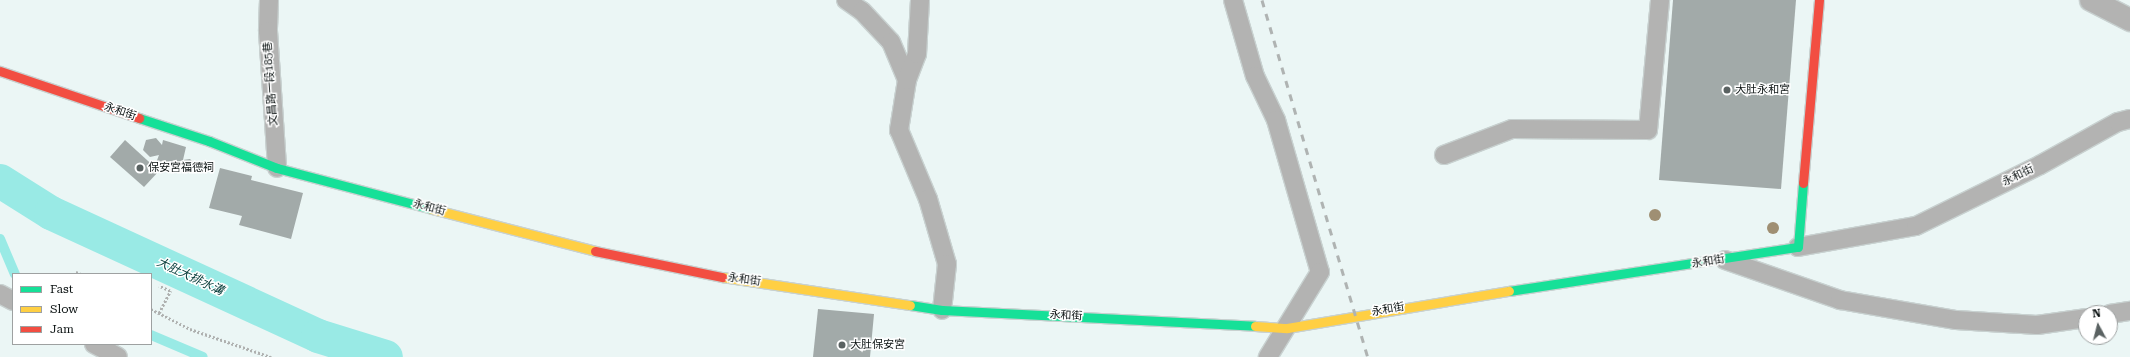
<!DOCTYPE html>
<html>
<head>
<meta charset="utf-8">
<style>
  body { margin:0 }
  #map { position:relative; width:2130px; height:357px; overflow:hidden; background:#ebf6f5; font-family:"Roboto Serif","Noto Sans TC",serif }
  div>[style] { position:absolute }
  .stream>* { height:10px; margin:-5px; padding:0 5px; transform-origin:5px; border-radius:5px; background:#99eae5 }
  .canal>* { height:34px; margin:-17px; padding:0 17px; transform-origin:17px; border-radius:17px; background:#99eae5 }
  .building>* { inset:0; background:#a2aaa9 }
  .path>* { height:2.5px; margin-top:-1.25px; transform-origin:0; background:repeating-linear-gradient(90deg,#afb1b0 0 2px,transparent 0 4px) }
  .roads { filter:drop-shadow(1px 0 #c8d1d0) drop-shadow(-1px 0 #c8d1d0) drop-shadow(0 1px #c8d1d0) drop-shadow(0 -1px #c8d1d0) }
  .lane>* { height:18px; margin:-9px; padding:0 9px; transform-origin:9px; border-radius:9px; background:#b3b3b2 }
  .street>* { height:22px; margin:-11px; padding:0 11px; transform-origin:11px; border-radius:11px; background:#b3b3b2 }
  .fast>* { height:9px; margin:-4.5px; padding:0 4.5px; transform-origin:4.5px; border-radius:4.5px; background:#16e098 }
  .slow>* { height:9px; margin:-4.5px; padding:0 4.5px; transform-origin:4.5px; border-radius:4.5px; background:#ffcf43 }
  .jam>* { height:9px; margin:-4.5px; padding:0 4.5px; transform-origin:4.5px; border-radius:4.5px; background:#f24e42 }
  .rail>* { height:3px; margin-top:-1.5px; transform-origin:0; background:repeating-linear-gradient(90deg,#afb3b2 0 7px,transparent 0 14px) }
  .trees>* { width:12px; height:12px; margin:-6px; border-radius:50%; background:#9f8f73 }
  .dots>* { width:11px; height:11px; translate:-50% -50%; box-sizing:border-box; border:2px solid #fff; border-radius:50% }
  span { translate:-50% -50%; white-space:nowrap; text-align:center; line-height:1.15; -webkit-text-stroke:3px #fff; paint-order:stroke }
  .street-label { font-size:11px; color:#0c1313 }
  .poi-label { font-size:11px; color:#0c1313 }
  .left { translate:0 -50%; text-align:left }
  .water-label { font-size:12px; color:#0b403e; font-style:italic }
  .legend { position:absolute; left:12px; top:273px; width:140px; height:72px; box-sizing:border-box; background:#fff; border:1px solid #9ea1a1; margin:0; padding:5px 7px; list-style:none; font-size:12px; color:#0c1313 }
  .legend li { display:flex; align-items:center; gap:8px; height:20px }
  .legend b { width:20px; border:1px solid #9ea1a1 }
  .north { position:absolute; left:2078px; top:305px; width:40px; height:40px; box-sizing:border-box; background:#fff; border:1px solid #9ea1a1; border-radius:50%; rotate:353deg; font-size:11px; font-weight:700; line-height:16px; text-align:center; color:#0c1313 }
  .north::after { content:''; display:block; margin:auto; width:14px; height:18px; background:#5a6262; clip-path:polygon(50% 0,100% 100%,50% 72%,0 100%) }
</style>
</head>
<body>
<div id="map">
  <div class="stream">
    <div style="left:0;top:239px;width:38px;rotate:67deg"></div>
    <div style="left:151px;top:335px;width:56px;rotate:22.9deg"></div>
  </div>
  <div class="canal">
    <div style="left:0;top:181px;width:60px;rotate:32.1deg"></div>
    <div style="left:51px;top:213px;width:294px;rotate:24.7deg"></div>
    <div style="left:318px;top:336px;width:71px;rotate:17.2deg"></div>
  </div>
  <div class="building">
    <div style="clip-path:polygon(1673px 0,1796px 0,1781px 189px,1659px 180px)"></div>
    <div style="clip-path:polygon(156px 138px,162px 145px,163px 140px,186px 147px,183px 160px,190px 159px,195px 164px,192px 171px,186px 173px,181px 167px,179px 170px,156px 163px,159px 155px,150px 157px,143px 150px,146px 140px)"></div>
    <div style="clip-path:polygon(125px 140px,159px 171px,144px 187px,110px 157px)"></div>
    <div style="clip-path:polygon(220px 168px,252px 176px,251px 180px,303px 193px,291px 239px,239px 225px,242px 216px,209px 208px)"></div>
    <div style="clip-path:polygon(818px 309px,874px 314px,870px 357px,813px 357px)"></div>
  </div>
  <div class="path">
    <div style="left:76px;top:272px;width:5px;rotate:22deg"></div>
    <div style="left:151px;top:309px;width:44px;rotate:27.1deg"></div>
    <div style="left:190px;top:329px;width:86px;rotate:19.1deg"></div>
    <div style="left:159px;top:313px;width:25px;rotate:-63deg"></div>
    <div style="left:170px;top:291px;width:12px;rotate:-156deg"></div>
  </div>
  <div class="roads">
    <div class="lane">
      <div style="left:269px;top:0;width:31px;rotate:92deg"></div>
      <div style="left:268px;top:31px;width:137px;rotate:86.2deg"></div>
      <div style="left:846px;top:0;width:19px;rotate:35deg"></div>
      <div style="left:862px;top:11px;width:42px;rotate:46.9deg"></div>
      <div style="left:891px;top:42px;width:41px;rotate:67.2deg"></div>
      <div style="left:907px;top:80px;width:51px;rotate:99.1deg"></div>
      <div style="left:899px;top:130px;width:75px;rotate:67.2deg"></div>
      <div style="left:928px;top:199px;width:68px;rotate:73.7deg"></div>
      <div style="left:947px;top:264px;width:46px;rotate:96.2deg"></div>
      <div style="left:1233px;top:0;width:79px;rotate:73.9deg"></div>
      <div style="left:1255px;top:76px;width:49px;rotate:64.5deg"></div>
      <div style="left:1276px;top:120px;width:158px;rotate:73.9deg"></div>
      <div style="left:1320px;top:272px;width:100px;rotate:121.5deg"></div>
      <div style="left:907px;top:80px;width:28px;rotate:-69deg"></div>
      <div style="left:917px;top:54px;width:54px;rotate:-86.8deg"></div>
      <div style="left:1444px;top:155px;width:73px;rotate:-20.9deg"></div>
      <div style="left:1512px;top:129px;width:136px;rotate:0.4deg"></div>
      <div style="left:1648px;top:130px;width:131px;rotate:-84.7deg"></div>
      <div style="left:1798px;top:247px;width:120px;rotate:-10.1deg"></div>
      <div style="left:1916px;top:226px;width:138px;rotate:-26.2deg"></div>
      <div style="left:2040px;top:165px;width:89px;rotate:-28.9deg"></div>
      <div style="left:2118px;top:122px;width:12px;rotate:-14deg"></div>
      <div style="left:1725px;top:260px;width:122px;rotate:19.2deg"></div>
      <div style="left:1840px;top:300px;width:118px;rotate:9.8deg"></div>
      <div style="left:1956px;top:320px;width:81px;rotate:3.5deg"></div>
      <div style="left:2037px;top:325px;width:49px;rotate:-8.1deg"></div>
      <div style="left:0;top:294px;width:15px;rotate:28deg"></div>
      <div style="left:2110px;top:314px;width:20px;rotate:-9deg"></div>
      <div style="left:94px;top:344px;width:27px;rotate:28deg"></div>
    </div>
    <div class="street">
      <div style="left:2091px;top:0;width:44px;rotate:27.1deg"></div>
    </div>
    <div class="fast">
      <div style="left:139px;top:118px;width:74px;rotate:18.2deg"></div>
      <div style="left:209px;top:141px;width:73px;rotate:21.7deg"></div>
      <div style="left:277px;top:168px;width:160px;rotate:14.8deg"></div>
      <div style="left:1509px;top:291px;width:292px;rotate:-8.7deg"></div>
      <div style="left:1798px;top:247px;width:64px;rotate:-85.5deg"></div>
      <div style="left:910px;top:305px;width:32px;rotate:9deg"></div>
      <div style="left:942px;top:310px;width:313px;rotate:2.9deg"></div>
    </div>
    <div class="slow">
      <div style="left:432px;top:209px;width:168px;rotate:14.4deg"></div>
      <div style="left:722px;top:277px;width:190px;rotate:8.5deg"></div>
      <div style="left:1255px;top:326px;width:32px;rotate:4deg"></div>
      <div style="left:1287px;top:328px;width:225px;rotate:-9.5deg"></div>
    </div>
    <div class="jam">
      <div style="left:0;top:71px;width:147px;rotate:18.7deg"></div>
      <div style="left:1803px;top:183px;width:184px;rotate:-85deg"></div>
      <div style="left:595px;top:251px;width:130px;rotate:11.6deg"></div>
    </div>
  </div>
  <div class="rail">
    <div style="left:1262px;top:0;width:372px;rotate:73.5deg"></div>
  </div>
  <div class="trees">
    <div style="left:1655px;top:215px"></div>
    <div style="left:1773px;top:228px"></div>
  </div>
  <div class="dots">
    <div style="left:1727px;top:90px;background:#5a6262"></div>
    <div style="left:140px;top:168px;background:#5a6262"></div>
    <div style="left:842px;top:345px;background:#5a6262"></div>
  </div>
  <div class="street-label">
    <span style="left:271px;top:84px;rotate:-94deg">文昌路一段185巷</span>
    <span style="left:120px;top:112px;rotate:19deg">永和街</span>
    <span style="left:2018px;top:176px;rotate:-26deg">永和街</span>
    <span style="left:429px;top:208px;rotate:15deg">永和街</span>
    <span style="left:1708px;top:262px;rotate:-9deg">永和街</span>
    <span style="left:744px;top:280px;rotate:8deg">永和街</span>
    <span style="left:1388px;top:310px;rotate:-10deg">永和街</span>
    <span style="left:1066px;top:316px;rotate:3deg">永和街</span>
  </div>
  <div class="poi-label">
    <span class="left" style="left:1735px;top:90px">大肚永和宮</span>
    <span class="left" style="left:148px;top:168px">保安宮福德祠</span>
    <span class="left" style="left:850px;top:345px">大肚保安宮</span>
  </div>
  <div class="water-label">
    <span style="left:190px;top:277px;rotate:25deg">大肚大排水溝</span>
  </div>
  <ul class="legend">
  <li><b style="height:5px;background:#16e098"></b>Fast</li>
  <li><b style="height:5px;background:#ffcf43"></b>Slow</li>
  <li><b style="height:5px;background:#f24e42"></b>Jam</li>
  </ul>
  <div class="north">N</div>
</div>
</body>
</html>
